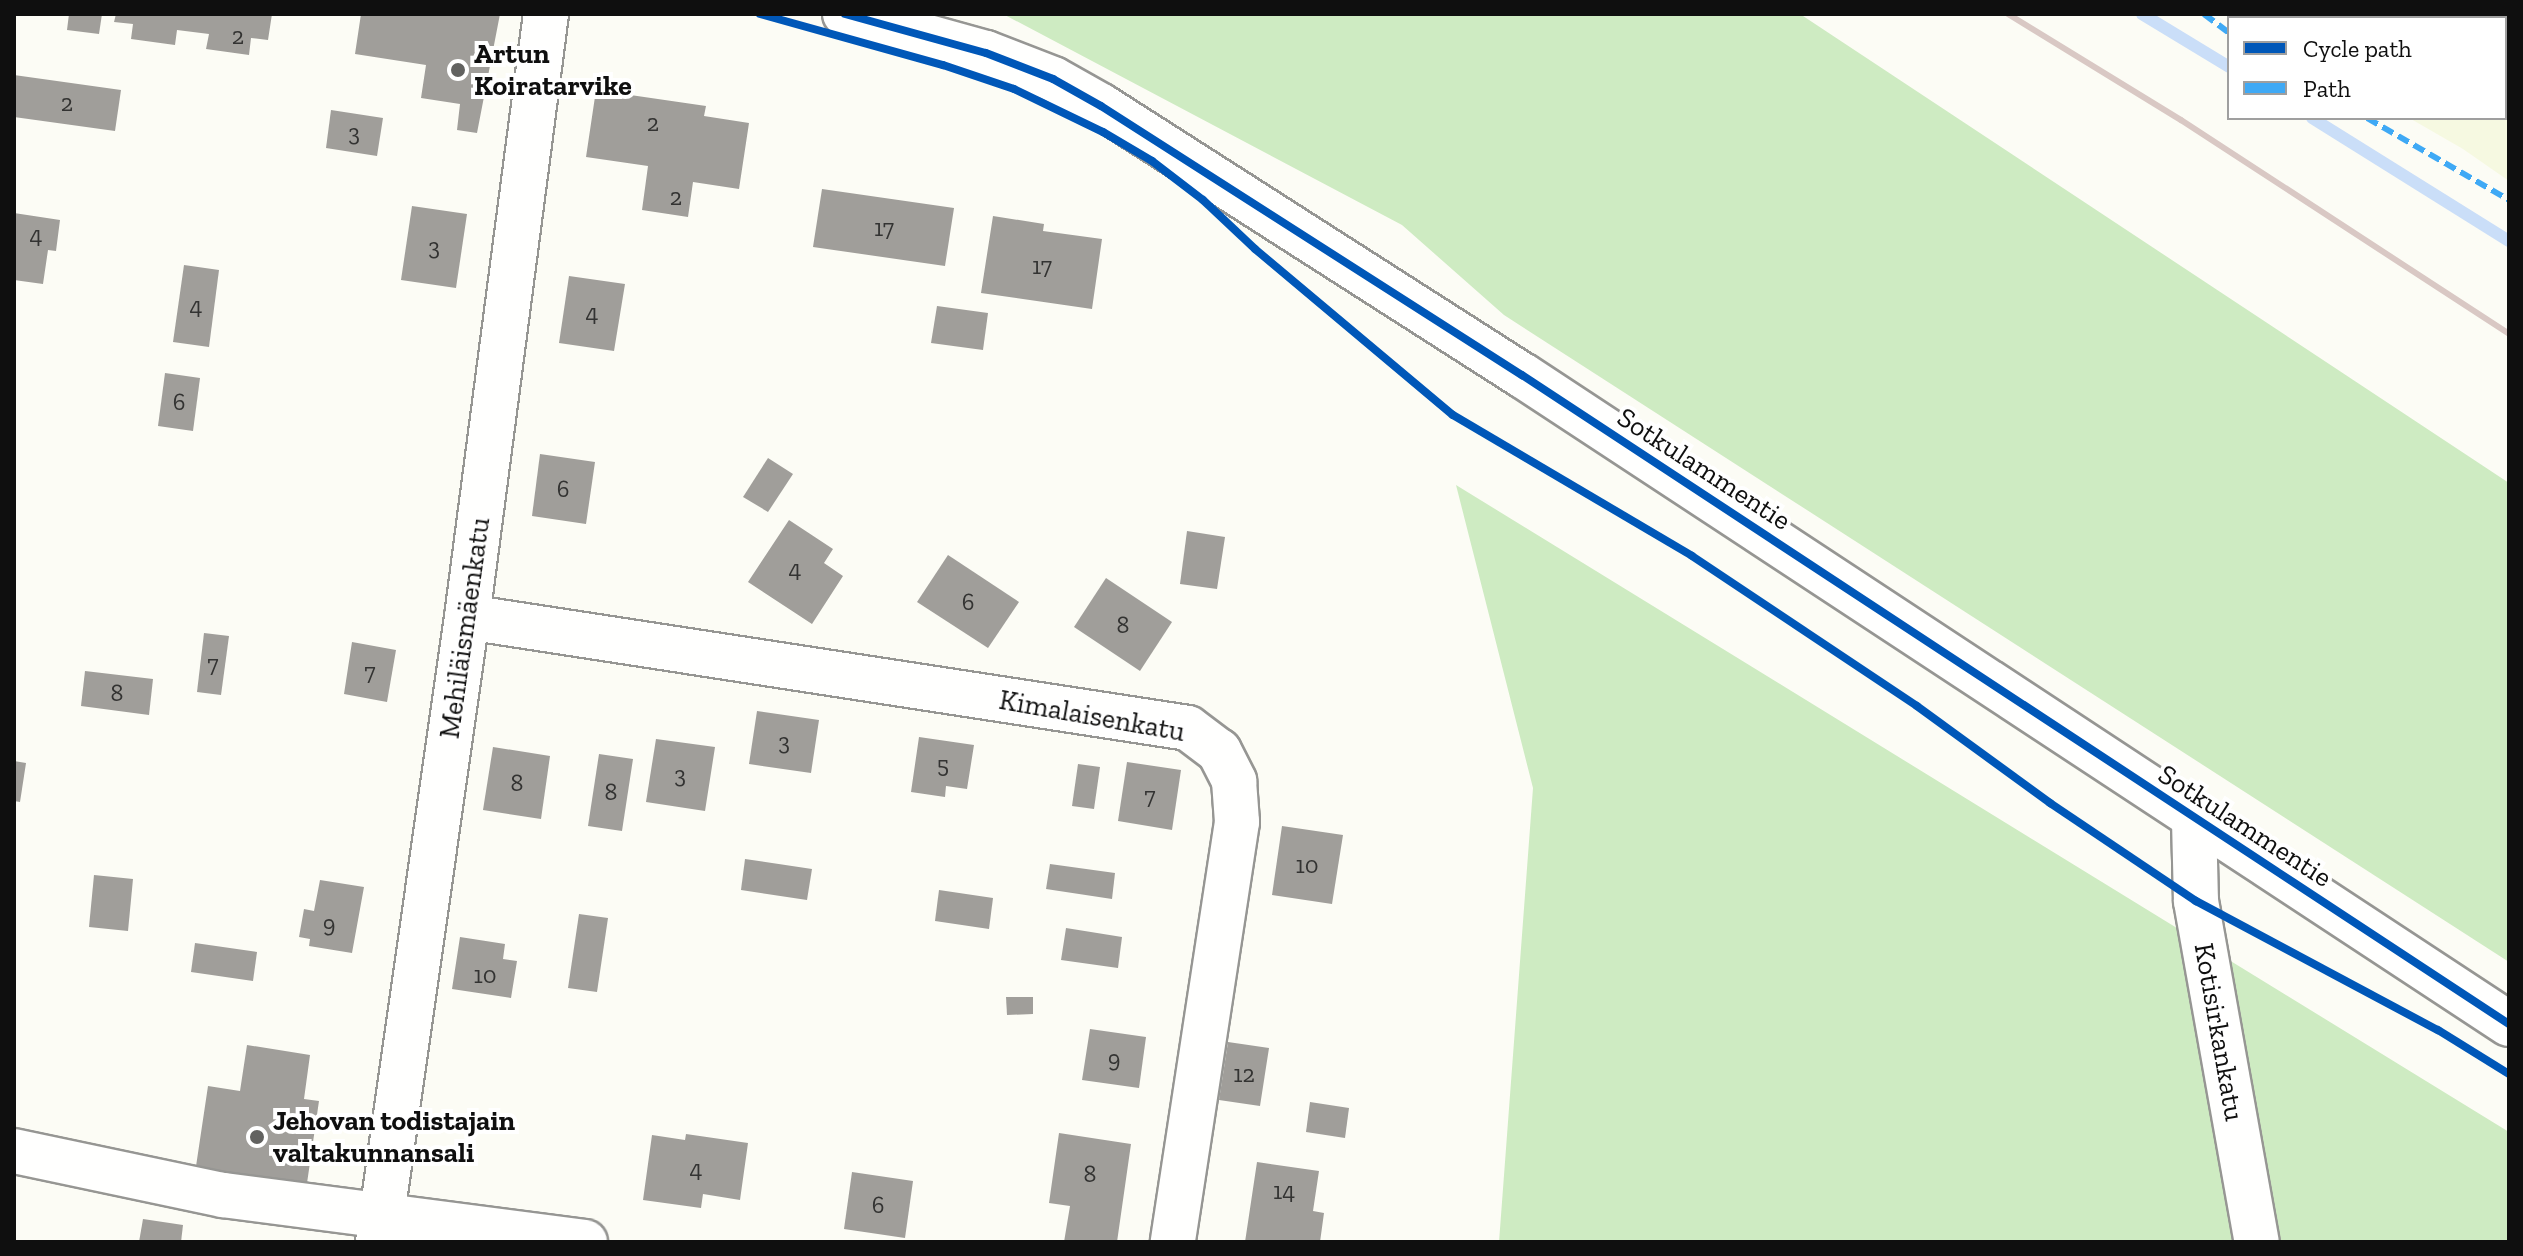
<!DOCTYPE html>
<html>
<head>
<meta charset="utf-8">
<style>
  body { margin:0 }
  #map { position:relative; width:2523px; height:1256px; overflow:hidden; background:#fcfcf5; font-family:"Zilla Slab",serif }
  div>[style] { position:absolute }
  .farmland>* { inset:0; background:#f6f9e1 }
  .forest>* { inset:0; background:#ceebc2 }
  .stream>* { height:12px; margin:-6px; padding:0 6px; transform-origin:6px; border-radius:6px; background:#cadef8 }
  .building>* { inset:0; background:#a09e9a }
  .roads { filter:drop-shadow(2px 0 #969693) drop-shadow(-2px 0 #969693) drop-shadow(0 2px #969693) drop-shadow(0 -2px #969693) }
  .minor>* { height:44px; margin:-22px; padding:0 22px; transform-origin:22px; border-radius:22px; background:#fffffe }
  .rail>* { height:6px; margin:-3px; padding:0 3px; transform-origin:3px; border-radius:3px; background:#d9c8c4 }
  .quiet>* { height:6px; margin-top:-3px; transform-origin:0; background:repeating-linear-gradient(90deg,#3fa9f5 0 12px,transparent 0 18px) }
  .cycleway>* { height:8px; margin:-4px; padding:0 4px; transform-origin:4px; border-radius:4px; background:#0057b8 }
  .dots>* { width:22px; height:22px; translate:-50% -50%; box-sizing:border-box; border:4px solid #fff; border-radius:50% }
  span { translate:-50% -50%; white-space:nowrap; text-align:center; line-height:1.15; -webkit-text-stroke:8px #fff; paint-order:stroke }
  .number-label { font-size:24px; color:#333332 }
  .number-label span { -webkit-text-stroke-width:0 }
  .poi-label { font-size:28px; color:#0f0f0f; font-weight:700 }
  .left { translate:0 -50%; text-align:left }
  .street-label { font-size:28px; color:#0f0f0f }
  .frame { position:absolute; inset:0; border:16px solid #0f0f0f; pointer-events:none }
  .legend { position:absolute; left:2227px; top:16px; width:280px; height:104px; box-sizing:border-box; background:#fff; border:2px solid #9f9f9f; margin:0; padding:10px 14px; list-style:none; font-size:24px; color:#0f0f0f }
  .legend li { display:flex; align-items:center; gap:16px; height:40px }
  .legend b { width:40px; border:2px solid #9f9f9f }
</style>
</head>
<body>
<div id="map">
  <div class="farmland">
    <div style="clip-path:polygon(2432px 14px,2509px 14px,2509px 181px,2463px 149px,2411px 119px,2505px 118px,2505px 18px,2431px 18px)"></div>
  </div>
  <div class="forest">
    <div style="clip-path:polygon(1003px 14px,1800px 14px,2509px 483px,2509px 962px,1504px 315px,1402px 225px)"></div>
    <div style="clip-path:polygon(1456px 485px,2509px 1132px,2509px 1242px,1499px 1242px,1533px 788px)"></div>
  </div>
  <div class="stream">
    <div style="left:2142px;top:14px;width:102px;rotate:31.3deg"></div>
    <div style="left:2312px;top:118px;width:232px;rotate:32deg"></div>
  </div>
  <div class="building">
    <div style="clip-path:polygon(69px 14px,102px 14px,99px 34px,67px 30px)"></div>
    <div style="clip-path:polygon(116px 14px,272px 14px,268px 40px,251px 38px,249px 55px,206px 49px,209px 34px,177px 30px,175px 45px,131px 39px,133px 24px,114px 22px)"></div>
    <div style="clip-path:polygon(361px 14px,500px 14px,477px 133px,457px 130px,460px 104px,421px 98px,426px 65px,355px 54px)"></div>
    <div style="clip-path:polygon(14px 75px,121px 90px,115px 131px,14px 117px)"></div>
    <div style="clip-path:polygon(596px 90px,706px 106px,704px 116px,749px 123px,739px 189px,693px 182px,688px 217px,642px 210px,648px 166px,586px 157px)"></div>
    <div style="clip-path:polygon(331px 110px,383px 118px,377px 156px,326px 148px)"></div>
    <div style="clip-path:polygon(822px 189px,954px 208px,945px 266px,813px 247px)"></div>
    <div style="clip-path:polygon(412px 206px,467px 214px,456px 288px,401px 280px)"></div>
    <div style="clip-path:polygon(14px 213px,60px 220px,56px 251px,48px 250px,43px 284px,14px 280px)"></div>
    <div style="clip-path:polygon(993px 216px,1044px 224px,1043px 231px,1102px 239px,1092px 309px,981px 293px)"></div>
    <div style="clip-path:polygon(184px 265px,219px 270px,209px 347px,173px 342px)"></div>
    <div style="clip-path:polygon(569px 276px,625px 284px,614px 351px,559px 343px)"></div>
    <div style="clip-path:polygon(937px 306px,988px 313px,983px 350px,931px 343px)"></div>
    <div style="clip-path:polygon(165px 373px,200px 378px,193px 431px,158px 426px)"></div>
    <div style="clip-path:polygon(540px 454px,595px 462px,586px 524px,532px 516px)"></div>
    <div style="clip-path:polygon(768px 458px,793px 474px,768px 512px,743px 497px)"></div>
    <div style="clip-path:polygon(789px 520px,833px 549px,824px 563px,843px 576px,812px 624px,748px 582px)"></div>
    <div style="clip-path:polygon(1187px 531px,1225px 537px,1217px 589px,1180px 584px)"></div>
    <div style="clip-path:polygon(948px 555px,1019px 602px,988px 648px,917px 602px)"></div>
    <div style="clip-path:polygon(1106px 578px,1172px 622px,1140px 671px,1074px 627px)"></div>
    <div style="clip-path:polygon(204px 633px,229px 636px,221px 695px,197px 692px)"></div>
    <div style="clip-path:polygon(352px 642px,396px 650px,387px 702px,344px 694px)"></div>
    <div style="clip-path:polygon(85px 671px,153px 679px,149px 715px,81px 706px)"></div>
    <div style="clip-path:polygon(757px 711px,819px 720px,811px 773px,749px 764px)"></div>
    <div style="clip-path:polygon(919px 737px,974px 745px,967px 789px,946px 786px,945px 797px,911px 792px)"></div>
    <div style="clip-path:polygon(656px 739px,715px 747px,705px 811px,646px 802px)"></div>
    <div style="clip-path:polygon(493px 747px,550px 756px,541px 819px,483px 810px)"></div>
    <div style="clip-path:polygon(599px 754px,633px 759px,622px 831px,588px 826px)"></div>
    <div style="clip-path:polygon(14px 761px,26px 763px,20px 802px,14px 801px)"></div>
    <div style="clip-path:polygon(1127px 762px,1181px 770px,1172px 830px,1118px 821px)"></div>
    <div style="clip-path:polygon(1078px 764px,1100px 767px,1094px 809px,1072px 806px)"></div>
    <div style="clip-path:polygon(1282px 826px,1343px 835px,1332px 904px,1272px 895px)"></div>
    <div style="clip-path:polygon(745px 859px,812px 869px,807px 900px,741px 890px)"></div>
    <div style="clip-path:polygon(1050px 864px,1115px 873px,1112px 899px,1046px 889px)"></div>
    <div style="clip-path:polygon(94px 875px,133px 879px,128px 931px,89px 927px)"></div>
    <div style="clip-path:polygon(320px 880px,364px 887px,352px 953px,309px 946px,310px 939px,299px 937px,304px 909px,314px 911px)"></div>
    <div style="clip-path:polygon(939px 890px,993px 898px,989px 929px,935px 921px)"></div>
    <div style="clip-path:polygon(579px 914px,608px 918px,597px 992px,568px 988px)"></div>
    <div style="clip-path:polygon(1066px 928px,1122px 937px,1118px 968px,1061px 960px)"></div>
    <div style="clip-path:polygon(460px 937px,505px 944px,503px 959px,517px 961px,511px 998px,452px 989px)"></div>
    <div style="clip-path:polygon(195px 943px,257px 952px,253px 981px,191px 972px)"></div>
    <div style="clip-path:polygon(1006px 997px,1033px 997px,1033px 1014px,1007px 1015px)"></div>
    <div style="clip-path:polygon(1090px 1029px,1146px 1037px,1139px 1088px,1082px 1080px)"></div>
    <div style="clip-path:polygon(1228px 1042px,1269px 1048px,1260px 1106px,1219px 1100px)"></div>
    <div style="clip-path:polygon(247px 1045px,310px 1055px,304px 1099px,319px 1101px,306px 1190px,195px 1173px,208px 1086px,240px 1091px)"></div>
    <div style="clip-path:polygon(1310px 1102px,1349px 1108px,1345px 1138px,1306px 1132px)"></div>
    <div style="clip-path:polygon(1059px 1133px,1131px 1144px,1117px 1242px,1064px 1242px,1070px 1206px,1049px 1203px)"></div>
    <div style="clip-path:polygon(686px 1134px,748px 1143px,740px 1200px,703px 1194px,701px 1208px,643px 1200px,652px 1135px,685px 1140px)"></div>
    <div style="clip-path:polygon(1257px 1162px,1319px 1171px,1313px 1211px,1324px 1213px,1320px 1242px,1245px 1242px)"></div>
    <div style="clip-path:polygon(852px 1172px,913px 1181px,905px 1238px,844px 1229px)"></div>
    <div style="clip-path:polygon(143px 1219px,183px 1225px,181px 1242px,139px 1242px)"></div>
  </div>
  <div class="roads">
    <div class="minor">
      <div style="left:845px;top:14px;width:146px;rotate:15.5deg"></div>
      <div style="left:986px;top:53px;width:72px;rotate:21.2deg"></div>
      <div style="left:1053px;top:79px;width:55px;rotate:29.4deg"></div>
      <div style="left:1101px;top:106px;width:500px;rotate:32.6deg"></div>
      <div style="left:1522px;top:375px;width:1181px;rotate:33.33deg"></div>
      <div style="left:467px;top:617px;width:729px;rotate:8.75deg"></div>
      <div style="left:1188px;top:728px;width:39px;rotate:37deg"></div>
      <div style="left:1219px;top:751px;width:34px;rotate:63deg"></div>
      <div style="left:1234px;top:781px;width:41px;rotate:85.8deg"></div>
      <div style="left:1237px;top:822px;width:425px;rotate:98.7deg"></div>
      <div style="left:2194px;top:820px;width:81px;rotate:88.6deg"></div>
      <div style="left:2196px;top:901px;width:346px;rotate:79.9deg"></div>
      <div style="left:14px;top:1151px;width:214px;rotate:11.9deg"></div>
      <div style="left:223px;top:1195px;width:365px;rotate:7.4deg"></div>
      <div style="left:378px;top:1242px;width:631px;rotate:-81.9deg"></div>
      <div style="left:467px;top:617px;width:608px;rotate:-82.54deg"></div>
    </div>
  </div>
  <div class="rail">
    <div style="left:2008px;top:14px;width:203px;rotate:31.5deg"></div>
    <div style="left:2181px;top:120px;width:392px;rotate:33.1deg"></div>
  </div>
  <div class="quiet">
    <div style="left:2204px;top:14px;width:31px;rotate:37deg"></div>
    <div style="left:2367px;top:118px;width:164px;rotate:30deg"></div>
  </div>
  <div class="cycleway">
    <div style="left:760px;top:14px;width:190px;rotate:15.6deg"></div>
    <div style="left:943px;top:65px;width:75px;rotate:18.7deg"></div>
    <div style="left:1014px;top:89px;width:99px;rotate:25.8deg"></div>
    <div style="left:1103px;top:132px;width:57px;rotate:30.6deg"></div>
    <div style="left:1152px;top:161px;width:64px;rotate:37.4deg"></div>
    <div style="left:1203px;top:200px;width:71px;rotate:43.3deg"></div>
    <div style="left:1255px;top:249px;width:258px;rotate:40deg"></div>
    <div style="left:1453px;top:415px;width:277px;rotate:30.5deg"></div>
    <div style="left:1692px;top:556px;width:270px;rotate:33.7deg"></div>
    <div style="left:1917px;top:706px;width:165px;rotate:36.1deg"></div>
    <div style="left:2050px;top:803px;width:176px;rotate:33.9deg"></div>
    <div style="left:2196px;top:901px;width:274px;rotate:28.1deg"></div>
    <div style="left:2438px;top:1030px;width:84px;rotate:31.8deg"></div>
    <div style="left:845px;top:14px;width:146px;rotate:15.5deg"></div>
    <div style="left:986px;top:53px;width:72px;rotate:21.2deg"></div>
    <div style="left:1053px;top:79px;width:55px;rotate:29.4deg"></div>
    <div style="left:1101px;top:106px;width:500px;rotate:32.6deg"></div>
    <div style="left:1522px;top:375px;width:1181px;rotate:33.33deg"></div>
  </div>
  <div class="dots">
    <div style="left:458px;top:70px;background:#626260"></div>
    <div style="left:257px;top:1137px;background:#626260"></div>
  </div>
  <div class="number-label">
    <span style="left:238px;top:36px">2</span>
    <span style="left:67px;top:103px">2</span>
    <span style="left:653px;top:123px">2</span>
    <span style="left:354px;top:133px">3</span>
    <span style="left:676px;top:197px">2</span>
    <span style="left:884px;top:228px">17</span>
    <span style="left:36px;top:235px">4</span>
    <span style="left:434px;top:247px">3</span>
    <span style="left:1042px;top:266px">17</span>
    <span style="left:196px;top:306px">4</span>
    <span style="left:592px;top:313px">4</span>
    <span style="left:179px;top:402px">6</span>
    <span style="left:563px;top:489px">6</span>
    <span style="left:795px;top:569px">4</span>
    <span style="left:968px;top:602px">6</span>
    <span style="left:1123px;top:625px">8</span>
    <span style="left:213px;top:664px">7</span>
    <span style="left:370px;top:672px">7</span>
    <span style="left:117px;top:693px">8</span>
    <span style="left:784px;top:742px">3</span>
    <span style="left:943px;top:765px">5</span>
    <span style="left:680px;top:775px">3</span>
    <span style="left:517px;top:783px">8</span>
    <span style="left:611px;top:792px">8</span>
    <span style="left:1150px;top:796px">7</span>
    <span style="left:1307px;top:865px">10</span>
    <span style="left:329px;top:924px">9</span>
    <span style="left:485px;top:975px">10</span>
    <span style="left:1114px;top:1059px">9</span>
    <span style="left:1244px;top:1074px">12</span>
    <span style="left:696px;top:1169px">4</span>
    <span style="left:1090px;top:1174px">8</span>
    <span style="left:1284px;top:1191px">14</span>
    <span style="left:878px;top:1205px">6</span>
  </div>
  <div class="poi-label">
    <span class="left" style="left:474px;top:70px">Artun<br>Koiratarvike</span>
    <span class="left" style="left:273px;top:1137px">Jehovan todistajain<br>valtakunnansali</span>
  </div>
  <div class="street-label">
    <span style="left:1704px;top:469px;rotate:33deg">Sotkulammentie</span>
    <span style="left:465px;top:628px;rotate:-82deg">Mehiläismäenkatu</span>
    <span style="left:1092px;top:716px;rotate:10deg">Kimalaisenkatu</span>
    <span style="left:2245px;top:826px;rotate:33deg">Sotkulammentie</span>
    <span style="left:2219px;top:1032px;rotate:80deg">Kotisirkankatu</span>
  </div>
  <div class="frame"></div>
  <ul class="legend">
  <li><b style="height:10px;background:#0057b8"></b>Cycle path</li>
  <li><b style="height:10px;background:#3fa9f5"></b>Path</li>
  </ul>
</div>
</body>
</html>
